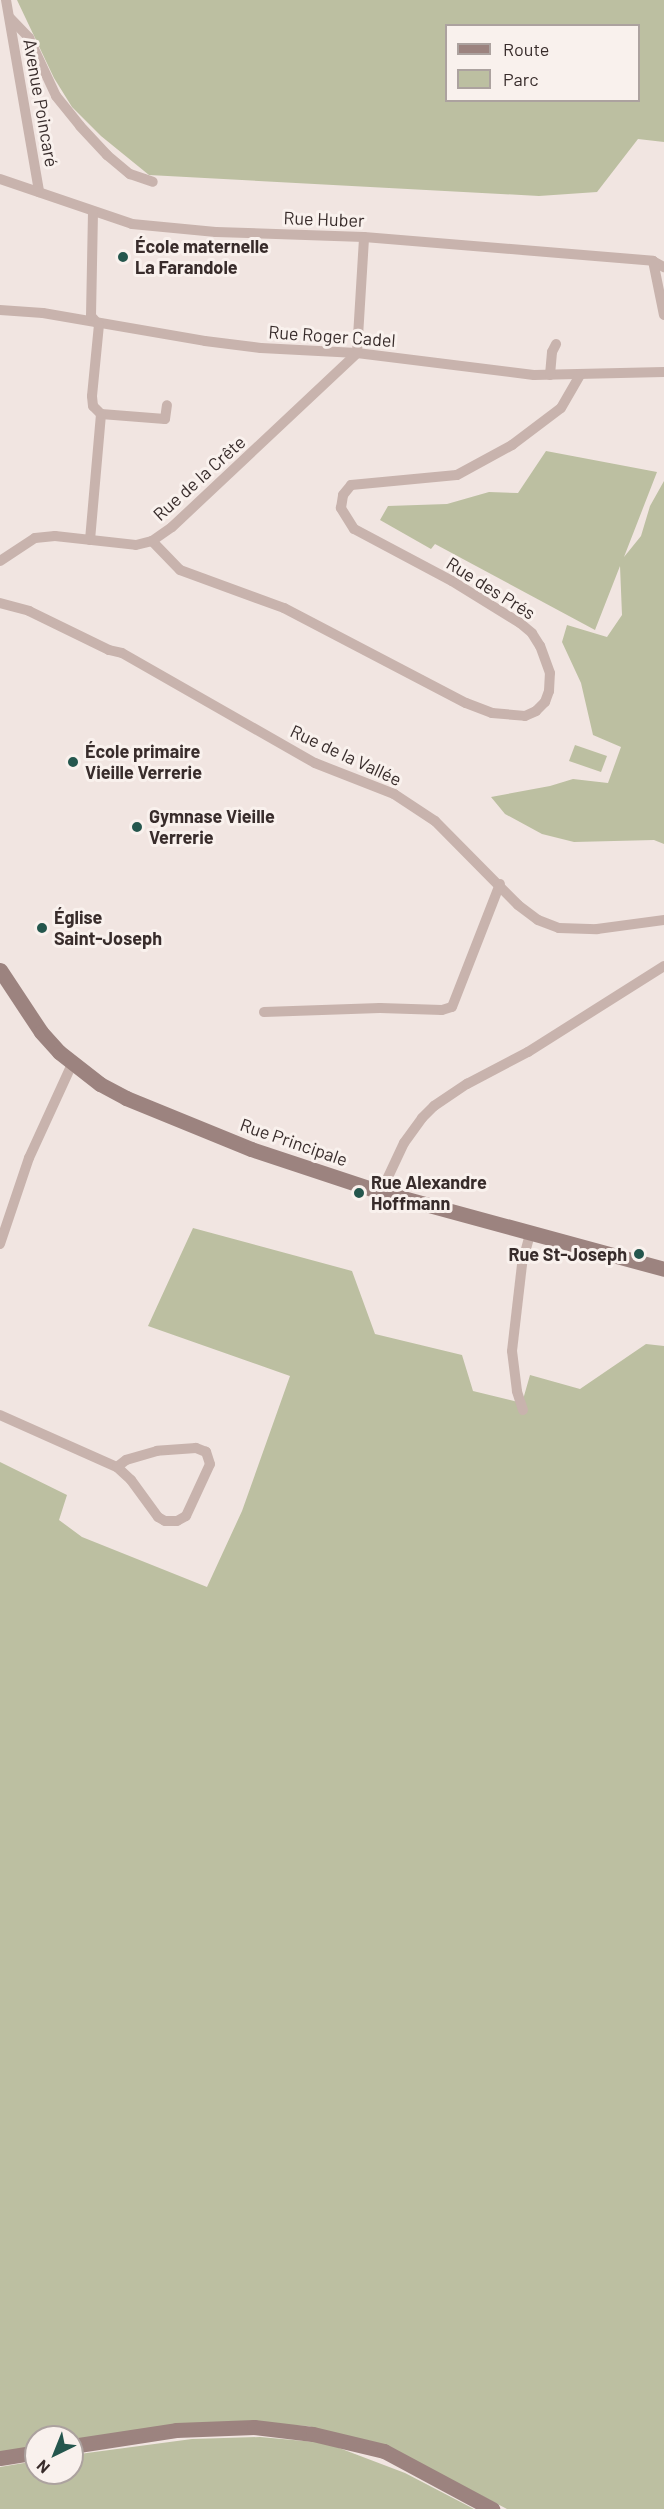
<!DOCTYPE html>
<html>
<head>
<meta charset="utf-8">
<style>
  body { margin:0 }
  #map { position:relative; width:664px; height:2509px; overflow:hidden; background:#f1e5e1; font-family:Barlow,sans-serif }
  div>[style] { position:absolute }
  .green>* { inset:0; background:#bcbfa1 }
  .street>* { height:10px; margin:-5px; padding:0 5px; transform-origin:5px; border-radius:5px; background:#c8b3ad }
  .secondary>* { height:15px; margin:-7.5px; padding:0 7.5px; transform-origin:7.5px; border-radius:7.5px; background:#9c837f }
  .dots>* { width:16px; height:16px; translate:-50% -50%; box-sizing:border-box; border:3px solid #f9f1ed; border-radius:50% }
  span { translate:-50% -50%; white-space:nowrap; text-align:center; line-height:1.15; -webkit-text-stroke:6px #f9f1ed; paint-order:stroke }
  .street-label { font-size:18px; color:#382c2b }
  .poi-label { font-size:18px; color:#382c2b; font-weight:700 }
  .left { translate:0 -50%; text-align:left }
  .right { translate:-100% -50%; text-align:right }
  .legend { position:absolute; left:445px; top:24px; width:195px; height:78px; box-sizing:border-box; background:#f9f1ed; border:2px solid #aca29f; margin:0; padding:8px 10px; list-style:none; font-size:18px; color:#382c2b }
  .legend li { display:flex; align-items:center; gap:12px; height:30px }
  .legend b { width:30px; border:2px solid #aca29f }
  .north { position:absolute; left:24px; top:2425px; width:60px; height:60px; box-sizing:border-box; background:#f9f1ed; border:2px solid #aca29f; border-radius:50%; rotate:223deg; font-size:16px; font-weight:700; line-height:24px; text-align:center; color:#382c2b }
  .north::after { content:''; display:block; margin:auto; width:21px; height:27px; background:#24564d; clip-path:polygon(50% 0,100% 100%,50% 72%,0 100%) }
</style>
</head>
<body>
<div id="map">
  <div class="green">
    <div style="clip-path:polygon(evenodd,17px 0,664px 0,664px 142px,638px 139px,597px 192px,539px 196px,149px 175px,101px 136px,72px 107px,54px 78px,17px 0,446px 26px,638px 26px,638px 100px,446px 100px,446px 26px)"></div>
    <div style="clip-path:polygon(546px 451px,657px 472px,624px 557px,641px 536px,650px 506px,664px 481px,664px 844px,654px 840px,574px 842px,542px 834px,505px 814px,491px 797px,550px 786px,573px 779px,608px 783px,621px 747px,593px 735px,581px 683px,562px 642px,567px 625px,607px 637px,622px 615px,620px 566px,595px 630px,435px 544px,431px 549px,380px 520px,388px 506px,447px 504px,489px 492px,518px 493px)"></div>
    <div style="clip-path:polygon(575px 745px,607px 756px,601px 772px,569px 761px)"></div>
    <div style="clip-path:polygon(193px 1228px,352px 1271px,375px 1334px,462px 1355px,473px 1391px,522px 1403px,530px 1375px,580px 1389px,646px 1344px,664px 1346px,664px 2509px,507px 2509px,396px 2451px,308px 2426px,205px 2422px,72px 2442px,72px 2437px,36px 2437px,36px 2447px,0 2453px,0 1462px,67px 1495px,59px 1520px,82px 1537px,207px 1587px,242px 1511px,290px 1376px,148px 1326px)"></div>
    <div style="clip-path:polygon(260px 2437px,326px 2443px,405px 2473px,474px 2509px,0 2509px,0 2467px,36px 2461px,36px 2473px,72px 2473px,72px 2455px,192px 2439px)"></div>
  </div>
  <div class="street">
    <div style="left:6px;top:0;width:195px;rotate:80.2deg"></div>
    <div style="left:10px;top:18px;width:28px;rotate:46deg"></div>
    <div style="left:29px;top:38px;width:64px;rotate:65deg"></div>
    <div style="left:56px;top:96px;width:38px;rotate:51deg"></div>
    <div style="left:80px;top:126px;width:40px;rotate:47deg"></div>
    <div style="left:107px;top:155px;width:30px;rotate:40deg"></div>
    <div style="left:130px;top:174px;width:24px;rotate:19deg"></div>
    <div style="left:0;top:179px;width:139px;rotate:18.8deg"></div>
    <div style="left:132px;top:224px;width:84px;rotate:5.4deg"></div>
    <div style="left:216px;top:232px;width:148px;rotate:1.9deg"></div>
    <div style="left:364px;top:237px;width:290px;rotate:4.7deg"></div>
    <div style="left:653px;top:261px;width:13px;rotate:29deg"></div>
    <div style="left:653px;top:261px;width:55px;rotate:78.5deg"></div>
    <div style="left:0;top:310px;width:43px;rotate:4deg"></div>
    <div style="left:43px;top:313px;width:164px;rotate:9.8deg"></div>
    <div style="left:205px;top:341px;width:56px;rotate:7.1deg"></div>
    <div style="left:261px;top:348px;width:96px;rotate:3deg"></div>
    <div style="left:357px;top:353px;width:178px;rotate:7.1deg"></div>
    <div style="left:534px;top:375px;width:130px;rotate:-1.3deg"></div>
    <div style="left:357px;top:353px;width:116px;rotate:-86.5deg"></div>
    <div style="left:550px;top:375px;width:23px;rotate:-85deg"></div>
    <div style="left:552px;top:352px;width:9px;rotate:-63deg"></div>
    <div style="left:101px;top:414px;width:64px;rotate:4.5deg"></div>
    <div style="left:165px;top:419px;width:14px;rotate:-82deg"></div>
    <div style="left:90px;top:540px;width:126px;rotate:-85deg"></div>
    <div style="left:101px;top:414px;width:11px;rotate:-135deg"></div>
    <div style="left:93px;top:406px;width:10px;rotate:-96deg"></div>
    <div style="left:92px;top:396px;width:71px;rotate:-84.4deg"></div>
    <div style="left:99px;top:325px;width:12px;rotate:-132deg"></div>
    <div style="left:91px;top:316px;width:104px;rotate:-88.9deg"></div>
    <div style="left:152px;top:541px;width:40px;rotate:46deg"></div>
    <div style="left:180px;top:570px;width:111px;rotate:20.1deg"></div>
    <div style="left:284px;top:608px;width:205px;rotate:27.6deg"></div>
    <div style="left:466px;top:703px;width:28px;rotate:21deg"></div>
    <div style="left:492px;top:713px;width:33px;rotate:5deg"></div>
    <div style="left:525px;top:716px;width:12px;rotate:-24deg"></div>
    <div style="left:536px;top:711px;width:13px;rotate:-45deg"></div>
    <div style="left:545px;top:702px;width:12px;rotate:-70deg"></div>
    <div style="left:549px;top:691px;width:18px;rotate:-87deg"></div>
    <div style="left:550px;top:673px;width:29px;rotate:-110deg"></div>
    <div style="left:540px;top:646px;width:15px;rotate:-122deg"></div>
    <div style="left:532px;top:633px;width:16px;rotate:-140deg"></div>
    <div style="left:520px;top:623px;width:80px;rotate:-148.3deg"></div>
    <div style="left:452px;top:581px;width:111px;rotate:-152deg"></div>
    <div style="left:354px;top:529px;width:25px;rotate:-122deg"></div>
    <div style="left:341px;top:508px;width:13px;rotate:-81deg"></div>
    <div style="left:343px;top:495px;width:13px;rotate:-51deg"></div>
    <div style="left:351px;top:485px;width:106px;rotate:-5.4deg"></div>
    <div style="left:457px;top:475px;width:63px;rotate:-28.6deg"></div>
    <div style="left:512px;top:445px;width:61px;rotate:-37.1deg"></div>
    <div style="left:561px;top:408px;width:39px;rotate:-60deg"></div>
    <div style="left:0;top:561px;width:42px;rotate:-33.3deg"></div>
    <div style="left:35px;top:538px;width:20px;rotate:-6deg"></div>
    <div style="left:55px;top:536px;width:81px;rotate:6.3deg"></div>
    <div style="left:136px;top:545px;width:16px;rotate:-14deg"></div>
    <div style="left:152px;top:541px;width:24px;rotate:-35deg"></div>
    <div style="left:172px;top:527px;width:254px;rotate:-43.2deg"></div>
    <div style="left:0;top:603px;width:30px;rotate:15deg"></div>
    <div style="left:29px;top:611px;width:89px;rotate:26deg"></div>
    <div style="left:109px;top:650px;width:13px;rotate:13deg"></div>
    <div style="left:122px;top:653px;width:222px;rotate:29.7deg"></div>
    <div style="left:315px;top:763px;width:85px;rotate:21.4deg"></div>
    <div style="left:394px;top:794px;width:49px;rotate:33.4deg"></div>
    <div style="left:435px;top:821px;width:118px;rotate:45.3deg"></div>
    <div style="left:518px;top:905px;width:25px;rotate:37deg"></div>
    <div style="left:538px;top:920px;width:22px;rotate:21deg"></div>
    <div style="left:559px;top:928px;width:38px;rotate:2deg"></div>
    <div style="left:597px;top:929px;width:68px;rotate:-7.7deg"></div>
    <div style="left:264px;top:1012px;width:116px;rotate:-2deg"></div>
    <div style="left:380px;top:1008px;width:62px;rotate:1.8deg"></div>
    <div style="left:442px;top:1010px;width:10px;rotate:-17deg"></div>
    <div style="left:452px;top:1007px;width:132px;rotate:-68.7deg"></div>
    <div style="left:381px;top:1192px;width:54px;rotate:-64.9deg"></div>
    <div style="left:404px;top:1143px;width:31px;rotate:-54deg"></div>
    <div style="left:422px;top:1118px;width:17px;rotate:-45deg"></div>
    <div style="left:434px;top:1106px;width:40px;rotate:-34deg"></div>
    <div style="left:467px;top:1084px;width:69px;rotate:-27.7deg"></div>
    <div style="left:528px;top:1052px;width:161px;rotate:-32.3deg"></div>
    <div style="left:0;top:1244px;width:91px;rotate:-71.4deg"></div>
    <div style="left:29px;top:1158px;width:103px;rotate:-65.4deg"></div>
    <div style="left:523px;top:1410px;width:20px;rotate:-108deg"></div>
    <div style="left:517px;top:1391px;width:40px;rotate:-97.1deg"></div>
    <div style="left:512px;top:1351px;width:88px;rotate:-83.4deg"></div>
    <div style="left:522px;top:1264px;width:31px;rotate:-75deg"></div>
    <div style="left:0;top:1415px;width:128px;rotate:24deg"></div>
    <div style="left:117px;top:1467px;width:19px;rotate:43deg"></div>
    <div style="left:131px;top:1480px;width:46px;rotate:53.9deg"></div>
    <div style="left:158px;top:1517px;width:8px;rotate:30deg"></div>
    <div style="left:165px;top:1521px;width:12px"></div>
    <div style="left:177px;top:1521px;width:10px;rotate:-29deg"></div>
    <div style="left:186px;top:1516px;width:57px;rotate:-65.2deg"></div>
    <div style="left:210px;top:1464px;width:13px;rotate:-108deg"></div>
    <div style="left:206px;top:1452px;width:11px;rotate:-158deg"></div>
    <div style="left:196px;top:1448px;width:39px;rotate:176deg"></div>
    <div style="left:157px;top:1451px;width:32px;rotate:164deg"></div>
    <div style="left:126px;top:1460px;width:11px;rotate:142deg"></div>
  </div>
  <div class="secondary">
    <div style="left:0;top:970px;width:74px;rotate:56.5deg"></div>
    <div style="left:41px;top:1032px;width:27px;rotate:48deg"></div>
    <div style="left:59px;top:1052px;width:52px;rotate:38deg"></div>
    <div style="left:100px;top:1084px;width:30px;rotate:28deg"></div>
    <div style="left:126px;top:1098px;width:135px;rotate:22.2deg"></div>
    <div style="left:251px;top:1149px;width:137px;rotate:18.3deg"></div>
    <div style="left:381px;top:1192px;width:293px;rotate:15.2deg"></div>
    <div style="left:72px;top:2446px;width:105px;rotate:-8.7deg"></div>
    <div style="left:176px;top:2430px;width:78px;rotate:-2.2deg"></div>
    <div style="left:254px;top:2427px;width:59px;rotate:6.8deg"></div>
    <div style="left:313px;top:2434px;width:73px;rotate:13.5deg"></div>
    <div style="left:384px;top:2451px;width:123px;rotate:28.2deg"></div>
    <div style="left:0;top:2458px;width:36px;rotate:-9deg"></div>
  </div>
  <div class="dots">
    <div style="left:123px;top:257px;background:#24564d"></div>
    <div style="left:73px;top:762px;background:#24564d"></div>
    <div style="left:137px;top:827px;background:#24564d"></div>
    <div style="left:42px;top:928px;background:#24564d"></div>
    <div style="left:359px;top:1193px;background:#24564d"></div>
    <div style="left:639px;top:1254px;background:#24564d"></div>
  </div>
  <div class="street-label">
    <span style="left:41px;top:103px;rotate:80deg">Avenue Poincaré</span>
    <span style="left:324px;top:219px;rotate:2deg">Rue Huber</span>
    <span style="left:332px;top:336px;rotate:4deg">Rue Roger Cadel</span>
    <span style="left:199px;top:478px;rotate:-42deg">Rue de la Crête</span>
    <span style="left:491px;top:588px;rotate:32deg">Rue des Prés</span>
    <span style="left:346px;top:755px;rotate:25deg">Rue de la Vallée</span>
    <span style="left:294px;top:1142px;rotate:19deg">Rue Principale</span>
  </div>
  <div class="poi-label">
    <span class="left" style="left:135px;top:257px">École maternelle<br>La Farandole</span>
    <span class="left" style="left:85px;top:762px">École primaire<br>Vieille Verrerie</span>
    <span class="left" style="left:149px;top:827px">Gymnase Vieille<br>Verrerie</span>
    <span class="left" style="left:54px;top:928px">Église<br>Saint-Joseph</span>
    <span class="left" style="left:371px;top:1193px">Rue Alexandre<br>Hoffmann</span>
    <span class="right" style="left:627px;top:1254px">Rue St-Joseph</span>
  </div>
  <ul class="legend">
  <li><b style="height:8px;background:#9c837f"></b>Route</li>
  <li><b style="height:16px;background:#bcbfa1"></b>Parc</li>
  </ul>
  <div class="north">N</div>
</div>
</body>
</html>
